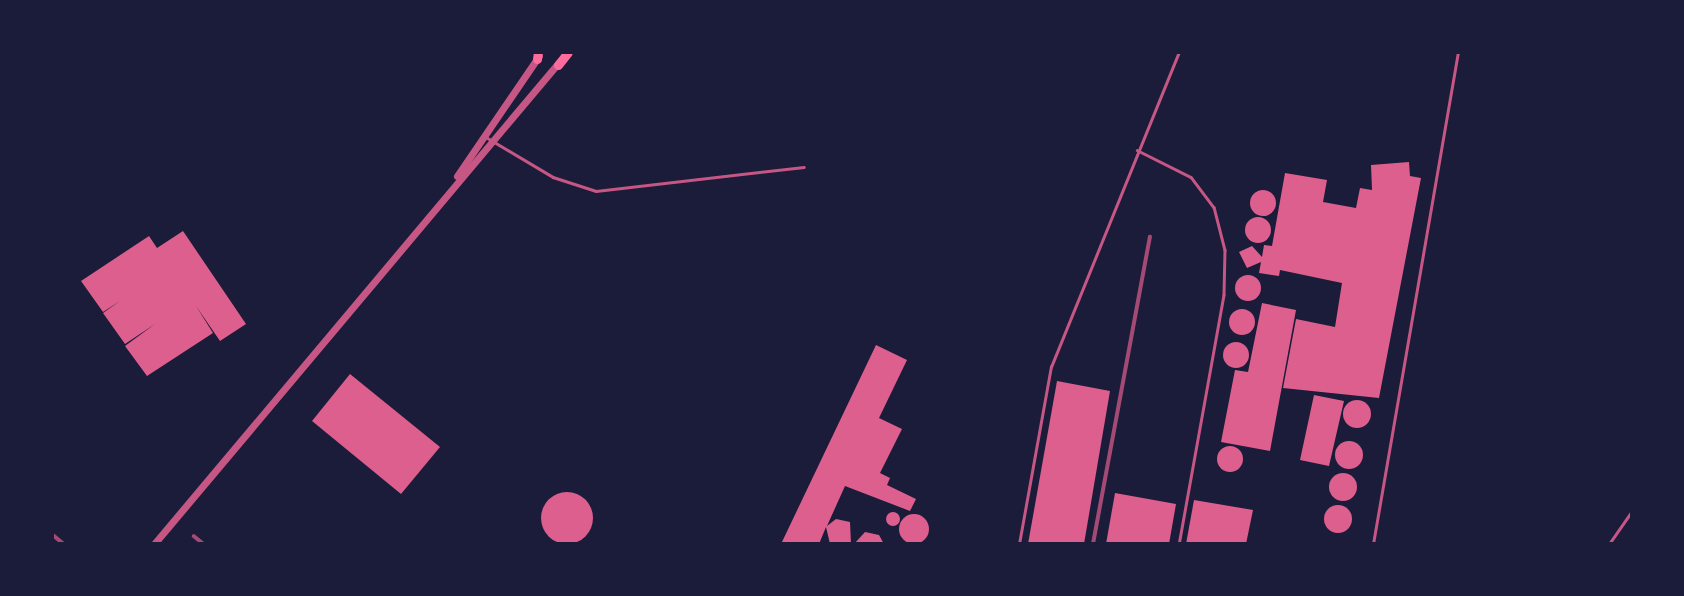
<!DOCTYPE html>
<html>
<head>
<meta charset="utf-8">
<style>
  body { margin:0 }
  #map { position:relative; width:1684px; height:596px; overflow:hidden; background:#1b1b3a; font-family:Karla,sans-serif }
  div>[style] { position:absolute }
  .building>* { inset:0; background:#dd5f8e }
  .round { border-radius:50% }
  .service>* { height:2.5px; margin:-1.25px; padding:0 1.25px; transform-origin:1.25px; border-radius:1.25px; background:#c65784 }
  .tertiary>* { height:7px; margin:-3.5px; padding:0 3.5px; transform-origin:3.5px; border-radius:3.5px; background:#c65784 }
  .primary>* { height:9px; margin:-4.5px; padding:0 4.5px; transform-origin:4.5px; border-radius:4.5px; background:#ff6b9d }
  .rail>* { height:3.5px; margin:-1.75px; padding:0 1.75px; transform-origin:1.75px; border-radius:1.75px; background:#a44b75 }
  span { translate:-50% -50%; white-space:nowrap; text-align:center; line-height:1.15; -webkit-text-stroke:5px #1b1b3a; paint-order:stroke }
  .frame { position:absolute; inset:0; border:54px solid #1b1b3a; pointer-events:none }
</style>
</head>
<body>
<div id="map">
  <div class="building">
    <div style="clip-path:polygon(1409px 162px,1410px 176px,1421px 178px,1379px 398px,1283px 388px,1296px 319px,1335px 327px,1342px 283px,1280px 270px,1279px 276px,1259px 273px,1261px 262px,1247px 268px,1239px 252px,1252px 246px,1262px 257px,1264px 245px,1272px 246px,1285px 173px,1327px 180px,1323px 202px,1356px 208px,1360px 188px,1372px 190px,1371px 165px)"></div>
    <div class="round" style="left:1250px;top:190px;width:26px;height:26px"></div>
    <div class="round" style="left:1245px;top:217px;width:26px;height:26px"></div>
    <div style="clip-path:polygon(183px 231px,246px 324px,220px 341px,196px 306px,213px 333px,147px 376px,125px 346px,155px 324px,125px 344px,103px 313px,120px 301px,103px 312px,81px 281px,149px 236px,157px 248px)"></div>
    <div class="round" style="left:1235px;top:275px;width:26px;height:26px"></div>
    <div style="clip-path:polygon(1262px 303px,1296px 310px,1270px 451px,1221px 442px,1235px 370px,1248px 372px)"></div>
    <div class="round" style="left:1229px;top:309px;width:26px;height:26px"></div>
    <div class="round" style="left:1223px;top:342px;width:26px;height:26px"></div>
    <div style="clip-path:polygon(876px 345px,907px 360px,879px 418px,902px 429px,880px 473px,890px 478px,887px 485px,916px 499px,910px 511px,845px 486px,827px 526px,836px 519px,850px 522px,851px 544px,830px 544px,826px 527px,819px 544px,781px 544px)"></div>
    <div style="clip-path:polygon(350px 374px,440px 447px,401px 494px,312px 421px)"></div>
    <div style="clip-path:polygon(1057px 381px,1110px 391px,1084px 544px,1028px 544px)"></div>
    <div style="clip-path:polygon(1314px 395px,1344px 401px,1329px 466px,1300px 460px)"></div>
    <div class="round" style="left:1343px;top:400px;width:28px;height:28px"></div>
    <div class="round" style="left:1335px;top:441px;width:28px;height:28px"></div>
    <div class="round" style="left:1217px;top:446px;width:26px;height:26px"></div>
    <div class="round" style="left:1329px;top:473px;width:28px;height:28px"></div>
    <div class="round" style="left:541px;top:492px;width:52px;height:52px"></div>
    <div style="clip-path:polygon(1115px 493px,1176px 504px,1169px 544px,1106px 544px)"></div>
    <div style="clip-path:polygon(1194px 500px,1253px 510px,1246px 544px,1186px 544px)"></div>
    <div class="round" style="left:1324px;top:505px;width:28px;height:28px"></div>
    <div class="round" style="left:886px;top:512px;width:14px;height:14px"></div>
    <div class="round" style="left:899px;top:514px;width:30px;height:30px"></div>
    <div style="clip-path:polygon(865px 532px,879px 535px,884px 544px,854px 544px)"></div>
  </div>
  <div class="service">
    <div style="left:486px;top:137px;width:78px;rotate:30.8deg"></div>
    <div style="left:553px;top:177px;width:45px;rotate:18deg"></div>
    <div style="left:596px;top:191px;width:209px;rotate:-6.6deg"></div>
    <div style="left:1137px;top:150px;width:60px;rotate:26.6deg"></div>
    <div style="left:1191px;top:177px;width:38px;rotate:53deg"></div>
    <div style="left:1214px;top:207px;width:44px;rotate:75.7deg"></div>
    <div style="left:1225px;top:250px;width:45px;rotate:91.3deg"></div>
    <div style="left:1224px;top:295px;width:253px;rotate:100.2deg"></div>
    <div style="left:1019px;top:544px;width:180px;rotate:-79.8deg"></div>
    <div style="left:1051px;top:367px;width:340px;rotate:-67.9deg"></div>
    <div style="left:1373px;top:544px;width:499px;rotate:-80.2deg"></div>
    <div style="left:1609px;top:544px;width:40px;rotate:-55.1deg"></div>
  </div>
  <div class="tertiary">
    <div style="left:457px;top:176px;width:145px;rotate:-55.7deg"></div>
    <div style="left:154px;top:544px;width:630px;rotate:-49.96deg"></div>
  </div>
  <div class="primary">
    <div style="left:537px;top:59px;width:7px;rotate:-82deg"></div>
    <div style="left:558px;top:65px;width:16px;rotate:-52deg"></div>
  </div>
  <div class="rail">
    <div style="left:52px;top:534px;width:16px;rotate:40deg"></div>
    <div style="left:194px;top:536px;width:13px;rotate:39deg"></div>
    <div style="left:1093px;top:544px;width:312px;rotate:-79.5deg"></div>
  </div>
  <div class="frame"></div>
</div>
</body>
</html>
